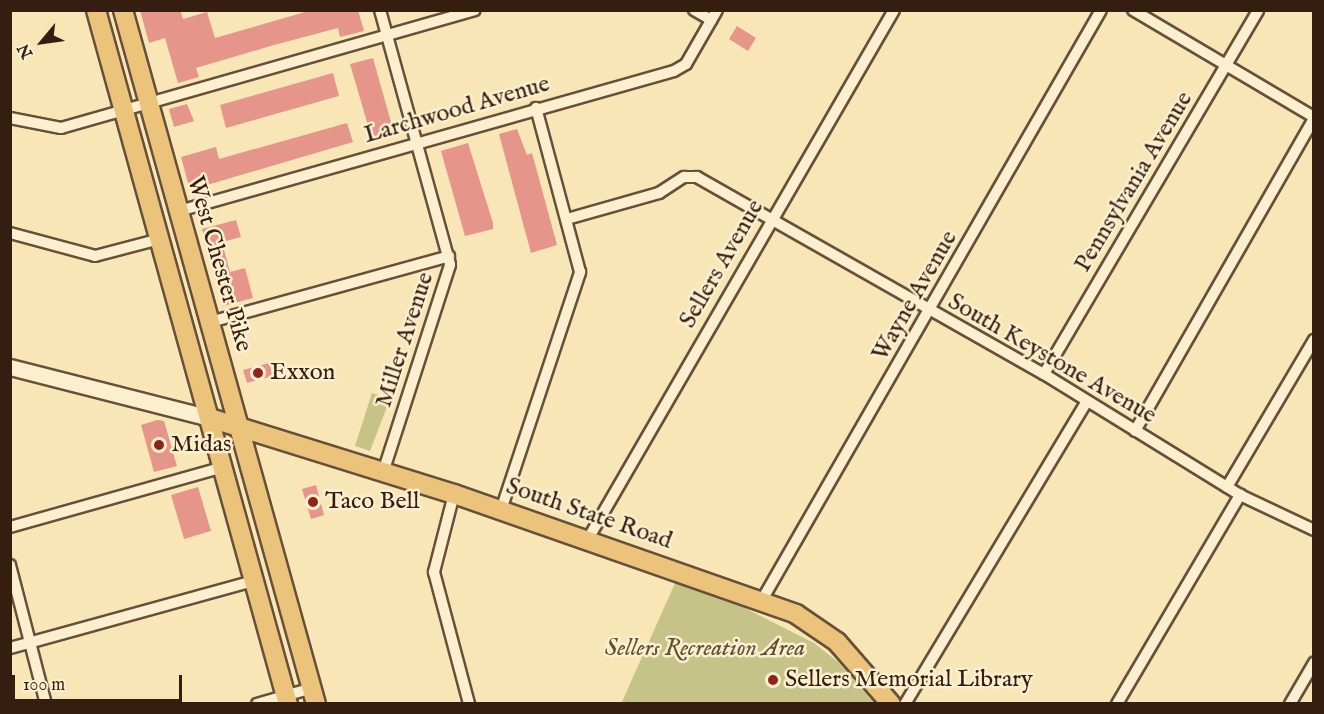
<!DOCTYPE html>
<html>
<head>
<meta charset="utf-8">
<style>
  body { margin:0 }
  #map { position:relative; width:1324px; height:714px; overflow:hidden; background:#f9e6b6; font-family:"IM FELL English",serif }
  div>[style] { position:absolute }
  .green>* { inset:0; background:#c6c388 }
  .building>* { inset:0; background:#e6958b }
  .roads { filter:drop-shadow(2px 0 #66503a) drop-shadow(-2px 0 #66503a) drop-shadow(0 2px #66503a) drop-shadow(0 -2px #66503a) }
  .street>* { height:10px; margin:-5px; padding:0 5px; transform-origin:5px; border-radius:5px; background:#fbefd0 }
  .secondary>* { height:15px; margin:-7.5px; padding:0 7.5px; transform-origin:7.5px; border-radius:7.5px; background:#fbefd0 }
  .primary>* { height:18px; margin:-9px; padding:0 9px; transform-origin:9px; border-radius:9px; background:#ecc37b }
  .dots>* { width:16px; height:16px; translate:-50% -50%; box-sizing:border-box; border:3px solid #fbefd0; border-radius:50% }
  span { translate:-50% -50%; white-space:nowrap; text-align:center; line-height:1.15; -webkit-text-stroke:5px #fbefd0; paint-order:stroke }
  .street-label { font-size:24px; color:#351e10 }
  .poi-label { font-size:24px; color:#351e10 }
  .left { translate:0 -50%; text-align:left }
  .park-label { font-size:24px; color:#605034; font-style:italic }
  .frame { position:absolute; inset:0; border:12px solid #351e10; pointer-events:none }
  .north { position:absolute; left:12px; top:12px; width:60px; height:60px; -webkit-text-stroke:4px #fbefd0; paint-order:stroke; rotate:241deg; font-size:16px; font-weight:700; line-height:24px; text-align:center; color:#351e10 }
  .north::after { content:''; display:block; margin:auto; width:21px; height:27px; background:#351e10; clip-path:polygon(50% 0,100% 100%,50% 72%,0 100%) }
  .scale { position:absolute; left:12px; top:675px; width:170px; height:27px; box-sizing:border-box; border:3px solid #351e10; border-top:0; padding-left:8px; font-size:18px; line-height:21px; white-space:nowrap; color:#351e10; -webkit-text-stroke:4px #fbefd0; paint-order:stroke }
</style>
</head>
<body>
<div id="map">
  <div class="green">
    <div style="clip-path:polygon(372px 393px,390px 399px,370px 451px,355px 446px)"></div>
    <div style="clip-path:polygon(676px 581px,735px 603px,814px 643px,838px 662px,874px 703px,621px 704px)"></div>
  </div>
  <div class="building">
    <div style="clip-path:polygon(140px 10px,180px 10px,183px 19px,207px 12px,215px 38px,312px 10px,358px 10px,364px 31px,340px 37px,338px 28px,274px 45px,196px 68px,199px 77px,178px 83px,165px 38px,149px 43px)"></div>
    <div style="clip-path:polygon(737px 26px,756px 38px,748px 51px,729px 39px)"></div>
    <div style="clip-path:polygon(373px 58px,394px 133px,372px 139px,350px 64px)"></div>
    <div style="clip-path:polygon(333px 73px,339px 96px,226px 128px,220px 105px)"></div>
    <div style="clip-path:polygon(187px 104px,194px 121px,174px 127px,169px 109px)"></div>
    <div style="clip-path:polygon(347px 123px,353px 142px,190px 190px,181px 157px,216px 147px,219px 159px)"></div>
    <div style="clip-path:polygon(517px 129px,527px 155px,532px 153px,557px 245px,531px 253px,499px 134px)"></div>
    <div style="clip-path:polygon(468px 143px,493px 223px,493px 229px,465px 236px,441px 151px)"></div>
    <div style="clip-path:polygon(236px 220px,241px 237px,222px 242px,230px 272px,245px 268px,253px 298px,223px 306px,202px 229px)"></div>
    <div style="clip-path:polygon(269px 363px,273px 376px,247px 383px,243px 370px)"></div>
    <div style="clip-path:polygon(157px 420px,164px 421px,177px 466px,154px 472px,141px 425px)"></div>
    <div style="clip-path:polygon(316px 485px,324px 515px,311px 519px,302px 489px)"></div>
    <div style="clip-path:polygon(198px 487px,211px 531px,184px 539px,171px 495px)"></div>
  </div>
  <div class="roads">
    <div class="street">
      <div style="left:380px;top:10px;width:264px;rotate:74.6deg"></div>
      <div style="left:450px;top:265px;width:219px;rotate:107.9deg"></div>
      <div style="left:694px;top:10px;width:20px;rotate:30deg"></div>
      <div style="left:1133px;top:10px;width:210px;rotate:30.6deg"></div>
      <div style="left:10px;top:118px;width:52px;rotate:11.1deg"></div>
      <div style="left:61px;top:128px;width:430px;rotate:-15.9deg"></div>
      <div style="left:179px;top:211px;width:514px;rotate:-15.79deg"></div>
      <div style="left:674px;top:71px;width:14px;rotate:-30deg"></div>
      <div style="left:686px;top:64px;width:62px;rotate:-60.1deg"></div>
      <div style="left:567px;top:219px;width:96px;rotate:-15.8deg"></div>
      <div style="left:659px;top:193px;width:30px;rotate:-33deg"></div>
      <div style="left:684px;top:177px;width:13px"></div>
      <div style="left:697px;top:177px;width:399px;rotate:29.6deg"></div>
      <div style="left:1044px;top:374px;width:230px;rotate:31.7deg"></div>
      <div style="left:1240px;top:495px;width:82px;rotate:25.3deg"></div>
      <div style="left:10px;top:233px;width:88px;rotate:15.1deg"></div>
      <div style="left:95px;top:256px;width:67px;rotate:-14.7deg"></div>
      <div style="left:210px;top:322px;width:248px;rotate:-15.4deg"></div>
      <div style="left:1044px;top:374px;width:422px;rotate:-59.5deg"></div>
      <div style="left:1135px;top:431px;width:361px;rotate:-60.2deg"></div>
      <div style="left:1227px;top:487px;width:171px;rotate:-59.4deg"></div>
      <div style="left:454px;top:494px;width:81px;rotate:104.4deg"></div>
      <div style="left:434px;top:572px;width:137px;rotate:75.1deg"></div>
      <div style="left:501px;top:510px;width:251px;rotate:-71.6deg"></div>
      <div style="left:580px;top:272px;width:170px;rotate:-105deg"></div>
      <div style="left:10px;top:527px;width:221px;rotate:-15.7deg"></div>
      <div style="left:588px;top:539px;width:611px;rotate:-59.95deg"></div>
      <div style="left:10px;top:565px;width:144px;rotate:75.5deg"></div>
      <div style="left:762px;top:600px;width:680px;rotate:-60.12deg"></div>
      <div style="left:10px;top:648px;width:253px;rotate:-15.4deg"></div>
      <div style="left:257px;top:704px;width:57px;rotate:-16.2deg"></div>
      <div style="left:905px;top:704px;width:353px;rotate:-59deg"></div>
      <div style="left:1117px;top:704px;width:243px;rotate:-59.5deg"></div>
      <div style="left:1290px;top:704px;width:48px;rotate:-59.7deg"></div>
    </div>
    <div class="secondary">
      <div style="left:10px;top:367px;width:206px;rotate:14.3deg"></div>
    </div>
    <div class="primary">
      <div style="left:96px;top:10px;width:720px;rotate:74.54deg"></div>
      <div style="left:123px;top:10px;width:720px;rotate:74.46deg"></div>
      <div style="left:210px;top:418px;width:256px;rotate:17.3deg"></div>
      <div style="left:454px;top:494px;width:362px;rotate:19.3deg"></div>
      <div style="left:796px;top:614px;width:50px;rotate:34.3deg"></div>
      <div style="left:837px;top:642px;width:82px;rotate:48.9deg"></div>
    </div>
  </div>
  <div class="dots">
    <div style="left:258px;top:373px;background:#8f2418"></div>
    <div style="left:159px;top:445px;background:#8f2418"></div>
    <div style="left:313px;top:502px;background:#8f2418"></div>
    <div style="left:773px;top:680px;background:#8f2418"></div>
  </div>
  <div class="street-label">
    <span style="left:457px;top:110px;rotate:-16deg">Larchwood Avenue</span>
    <span style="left:1134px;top:182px;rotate:-59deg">Pennsylvania Avenue</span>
    <span style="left:219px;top:264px;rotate:74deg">West Chester Pike</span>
    <span style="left:722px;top:264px;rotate:-60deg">Sellers Avenue</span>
    <span style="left:915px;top:296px;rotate:-60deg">Wayne Avenue</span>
    <span style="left:405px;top:340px;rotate:-72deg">Miller Avenue</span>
    <span style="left:1052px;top:359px;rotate:30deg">South Keystone Avenue</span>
    <span style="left:589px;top:514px;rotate:19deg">South State Road</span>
  </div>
  <div class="poi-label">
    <span class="left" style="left:270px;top:373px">Exxon</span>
    <span class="left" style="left:171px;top:445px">Midas</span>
    <span class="left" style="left:325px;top:502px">Taco Bell</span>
    <span class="left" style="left:785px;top:680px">Sellers Memorial Library</span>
  </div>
  <div class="park-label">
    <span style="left:705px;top:649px">Sellers Recreation Area</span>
  </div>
  <div class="frame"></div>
  <div class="north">N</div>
  <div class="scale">100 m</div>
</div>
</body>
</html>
